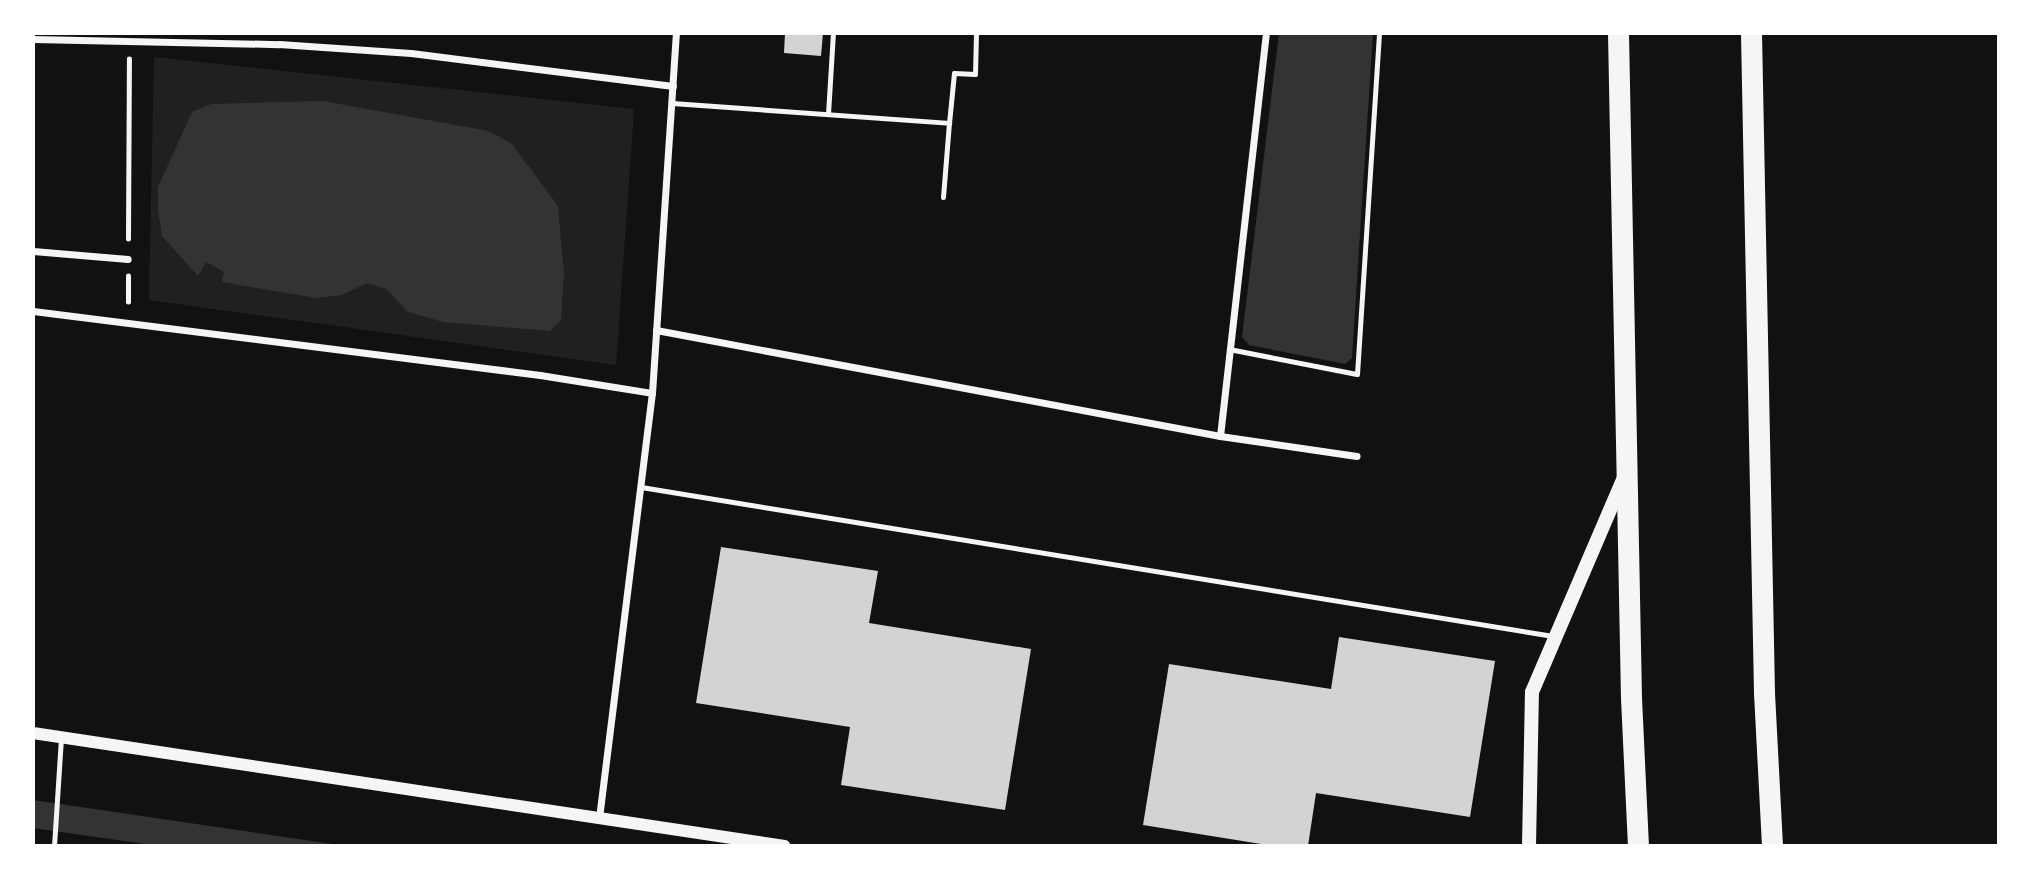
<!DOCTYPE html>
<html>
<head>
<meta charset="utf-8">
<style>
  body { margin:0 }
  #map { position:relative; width:2032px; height:879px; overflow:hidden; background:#111; font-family:Cabin,sans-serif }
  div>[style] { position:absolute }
  .green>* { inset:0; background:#202020 }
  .water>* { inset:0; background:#333 }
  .building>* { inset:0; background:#d3d3d3 }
  .path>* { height:4.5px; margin:-2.25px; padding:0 2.25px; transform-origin:2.25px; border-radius:2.25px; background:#f5f5f5 }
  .service>* { height:5px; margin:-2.5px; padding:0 2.5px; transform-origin:2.5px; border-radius:2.5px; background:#f5f5f5 }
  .minor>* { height:7px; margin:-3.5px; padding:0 3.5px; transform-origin:3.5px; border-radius:3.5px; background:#f5f5f5 }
  .tertiary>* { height:12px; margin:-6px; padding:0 6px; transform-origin:6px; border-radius:6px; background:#f5f5f5 }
  .secondary>* { height:14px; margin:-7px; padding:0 7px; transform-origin:7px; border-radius:7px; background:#f5f5f5 }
  .motorway>* { height:21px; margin:-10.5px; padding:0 10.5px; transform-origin:10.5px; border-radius:10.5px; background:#f5f5f5 }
  span { translate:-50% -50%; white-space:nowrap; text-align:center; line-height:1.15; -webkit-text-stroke:6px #fff; paint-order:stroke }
  .frame { position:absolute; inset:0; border:35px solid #fff; pointer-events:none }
</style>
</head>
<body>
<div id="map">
  <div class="green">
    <div style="clip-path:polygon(154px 57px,634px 109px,616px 365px,149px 300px)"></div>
  </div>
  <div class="water">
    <div style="clip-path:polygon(1279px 33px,1373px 33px,1352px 358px,1345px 364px,1249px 345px,1242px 337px)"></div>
    <div style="clip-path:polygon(323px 101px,489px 131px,512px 144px,558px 206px,564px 274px,561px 320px,550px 331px,443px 322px,408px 312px,386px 289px,367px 283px,342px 295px,317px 298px,222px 282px,224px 272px,206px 262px,198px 276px,162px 236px,158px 210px,158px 187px,192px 112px,211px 104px)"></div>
    <div style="clip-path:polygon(33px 800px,346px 846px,159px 846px,33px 828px)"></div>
  </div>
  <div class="building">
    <div style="clip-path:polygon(785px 33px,823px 33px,821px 56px,784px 53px)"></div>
    <div style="clip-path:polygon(721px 547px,878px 571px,869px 623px,1031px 649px,1005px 810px,841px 785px,850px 727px,696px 703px)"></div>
    <div style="clip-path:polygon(1339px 637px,1495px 661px,1470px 817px,1316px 793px,1308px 846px,1274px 846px,1143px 825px,1169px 664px,1331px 689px)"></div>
  </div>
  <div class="path">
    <div style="left:128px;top:239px;width:180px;rotate:-89.7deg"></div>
    <div style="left:128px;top:302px;width:26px;rotate:-90deg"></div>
  </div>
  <div class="service">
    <div style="left:672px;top:103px;width:278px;rotate:4.1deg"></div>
    <div style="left:949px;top:123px;width:50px;rotate:-84.3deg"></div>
    <div style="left:954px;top:73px;width:21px;rotate:3deg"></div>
    <div style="left:975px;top:74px;width:41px;rotate:-88.6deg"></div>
    <div style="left:828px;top:114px;width:81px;rotate:-86.5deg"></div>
    <div style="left:943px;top:197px;width:74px;rotate:-85.4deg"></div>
    <div style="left:1229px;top:349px;width:130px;rotate:11.1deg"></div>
    <div style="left:1357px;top:374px;width:342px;rotate:-86.3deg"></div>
    <div style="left:641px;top:487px;width:924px;rotate:9.28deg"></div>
    <div style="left:54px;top:846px;width:108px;rotate:-86.3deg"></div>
  </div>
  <div class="minor">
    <div style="left:33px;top:39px;width:246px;rotate:1.2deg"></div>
    <div style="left:279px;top:44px;width:132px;rotate:3.9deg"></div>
    <div style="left:411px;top:53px;width:264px;rotate:7.2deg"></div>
    <div style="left:33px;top:251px;width:95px;rotate:4.8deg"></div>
    <div style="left:33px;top:311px;width:511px;rotate:7.19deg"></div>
    <div style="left:540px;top:375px;width:113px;rotate:9.1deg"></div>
    <div style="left:656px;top:330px;width:574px;rotate:10.64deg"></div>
    <div style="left:1220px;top:436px;width:138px;rotate:8.3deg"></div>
    <div style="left:1220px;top:436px;width:406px;rotate:-83.5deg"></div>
    <div style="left:599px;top:818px;width:428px;rotate:-82.9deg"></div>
    <div style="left:652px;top:393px;width:361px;rotate:-86.2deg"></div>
  </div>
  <div class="tertiary">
    <div style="left:33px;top:733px;width:760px;rotate:8.55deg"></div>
  </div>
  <div class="secondary">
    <div style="left:1529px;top:846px;width:154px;rotate:-88.9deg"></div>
    <div style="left:1532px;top:692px;width:234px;rotate:-66.8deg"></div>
  </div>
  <div class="motorway">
    <div style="left:1618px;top:33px;width:665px;rotate:88.88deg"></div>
    <div style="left:1631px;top:698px;width:148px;rotate:87.3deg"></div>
    <div style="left:1751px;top:33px;width:660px;rotate:88.87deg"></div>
    <div style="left:1764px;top:693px;width:153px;rotate:87deg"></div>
  </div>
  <div class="frame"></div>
</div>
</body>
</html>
